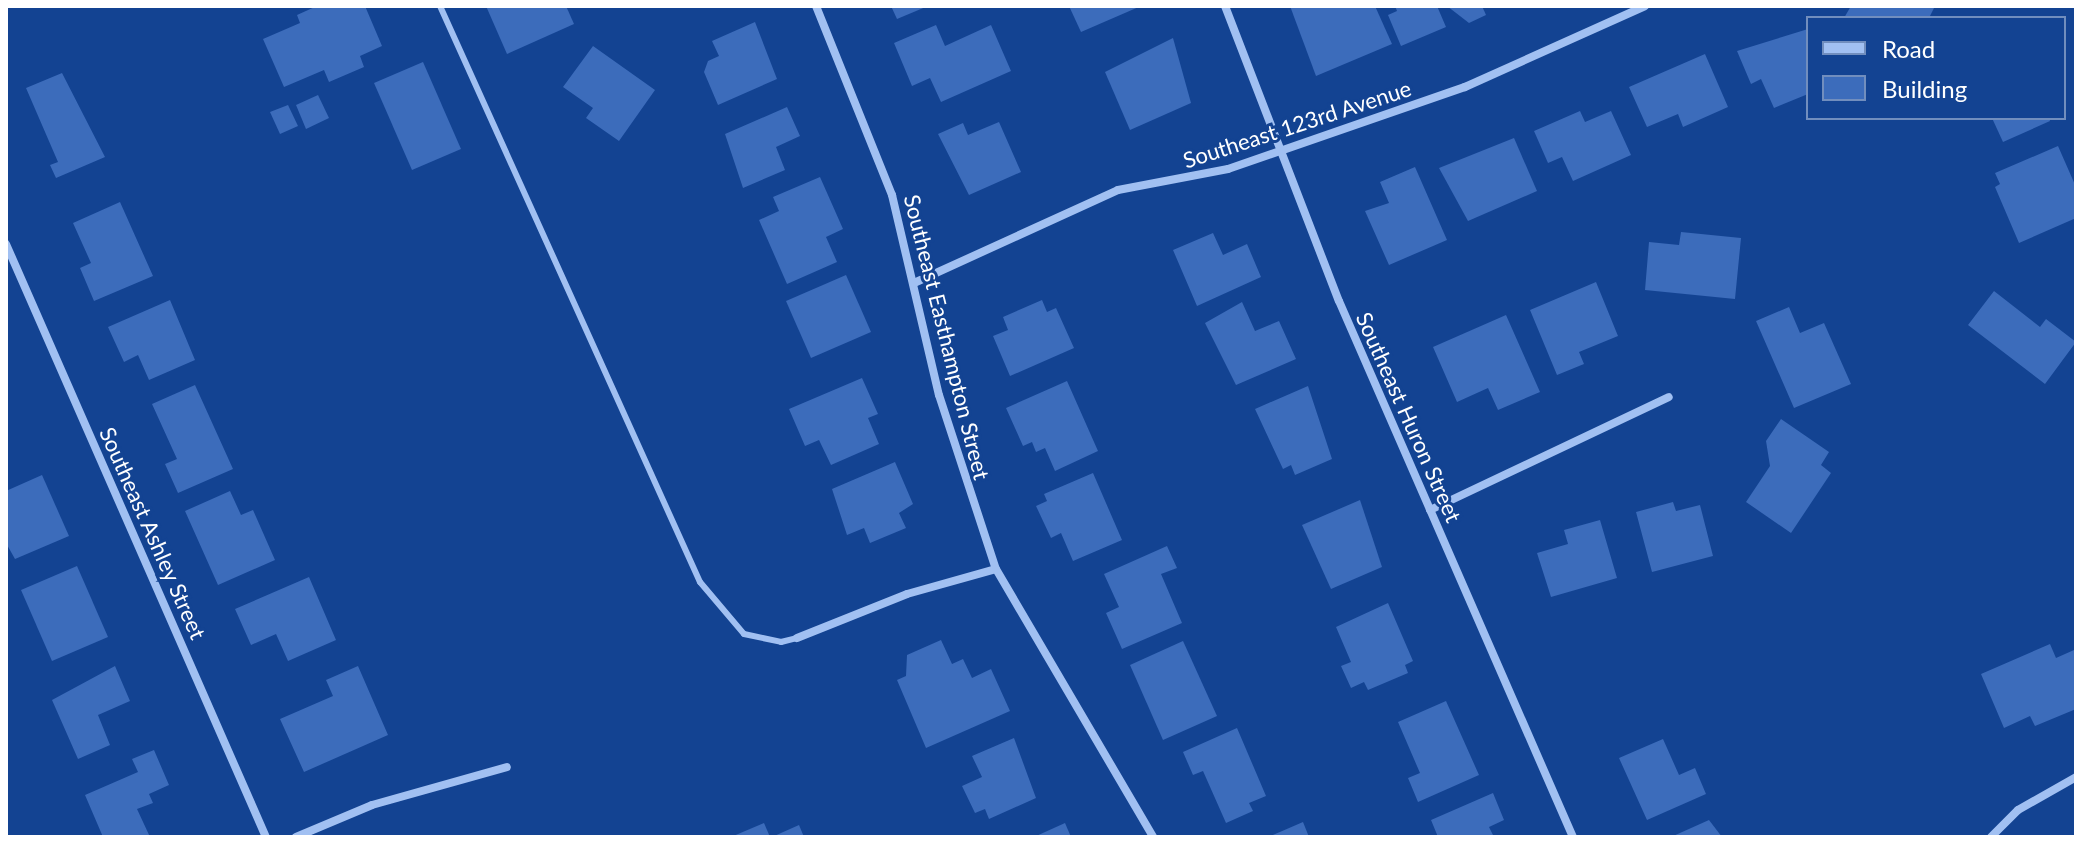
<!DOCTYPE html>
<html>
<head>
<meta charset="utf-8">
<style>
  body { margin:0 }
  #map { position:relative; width:2082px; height:843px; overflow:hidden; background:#134392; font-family:Lato,sans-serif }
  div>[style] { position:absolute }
  .building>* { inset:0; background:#3c6cbb }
  .service>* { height:6px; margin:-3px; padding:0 3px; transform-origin:3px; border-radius:3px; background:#a1c0f2 }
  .minor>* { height:8px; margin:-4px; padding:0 4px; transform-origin:4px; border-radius:4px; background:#a1c0f2 }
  span { translate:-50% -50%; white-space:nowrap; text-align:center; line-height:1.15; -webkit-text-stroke:6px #134392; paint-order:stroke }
  .street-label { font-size:22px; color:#fff }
  .frame { position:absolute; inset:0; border:8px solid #fff; pointer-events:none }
  .legend { position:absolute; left:1806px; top:16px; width:260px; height:104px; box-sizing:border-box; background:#134392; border:2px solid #718ebe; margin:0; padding:10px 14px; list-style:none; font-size:24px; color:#fff }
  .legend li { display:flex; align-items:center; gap:16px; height:40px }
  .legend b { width:40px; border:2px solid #718ebe }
</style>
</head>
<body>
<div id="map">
  <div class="building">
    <div style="clip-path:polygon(317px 6px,365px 6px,382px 46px,360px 56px,364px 67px,329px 82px,324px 70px,284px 87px,263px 39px,300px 23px,297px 15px)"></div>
    <div style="clip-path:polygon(486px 6px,566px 6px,574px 24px,507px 54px)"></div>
    <div style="clip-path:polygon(891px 6px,928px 6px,897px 19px)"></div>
    <div style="clip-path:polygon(1069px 6px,1141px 6px,1081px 32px)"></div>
    <div style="clip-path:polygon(1290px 6px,1375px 6px,1392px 44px,1316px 76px)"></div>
    <div style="clip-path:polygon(1395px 6px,1437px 6px,1446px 27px,1401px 46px,1388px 15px,1397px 11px)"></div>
    <div style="clip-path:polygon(1447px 6px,1482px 6px,1486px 15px,1469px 23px)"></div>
    <div style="clip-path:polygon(1851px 6px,1935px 6px,1929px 18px,1844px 18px)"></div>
    <div style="clip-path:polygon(755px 22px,777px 79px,718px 105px,704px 72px,708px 61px,719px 56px,712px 41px)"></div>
    <div style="clip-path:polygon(936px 25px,945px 46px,991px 25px,1011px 71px,941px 102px,930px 78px,912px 86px,894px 43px)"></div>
    <div style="clip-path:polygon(1808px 29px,1808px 94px,1774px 108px,1761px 79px,1751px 84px,1737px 51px)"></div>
    <div style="clip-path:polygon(1173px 38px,1191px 103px,1130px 130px,1105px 72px)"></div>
    <div style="clip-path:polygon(593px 46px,655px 90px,619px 141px,586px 118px,593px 108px,563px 87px)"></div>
    <div style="clip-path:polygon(1705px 54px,1728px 107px,1683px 127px,1678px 114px,1647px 127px,1629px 87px)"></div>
    <div style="clip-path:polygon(423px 62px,461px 149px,412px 170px,374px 83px)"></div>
    <div style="clip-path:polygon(62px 73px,105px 157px,56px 178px,50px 165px,58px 162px,26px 88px)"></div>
    <div style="clip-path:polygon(318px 95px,329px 118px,306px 129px,296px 105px)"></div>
    <div style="clip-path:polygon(288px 105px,298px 126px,280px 134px,270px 112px)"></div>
    <div style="clip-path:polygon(787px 107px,800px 136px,776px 147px,785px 170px,743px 188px,725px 134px)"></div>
    <div style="clip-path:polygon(1580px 111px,1585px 122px,1611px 111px,1631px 155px,1573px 181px,1562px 157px,1548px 163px,1534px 131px)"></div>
    <div style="clip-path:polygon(1992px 118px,2049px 118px,2050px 121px,2003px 142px)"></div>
    <div style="clip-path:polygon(999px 122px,1021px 172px,969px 195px,938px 134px,963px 123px,968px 135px)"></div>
    <div style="clip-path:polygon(1514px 138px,1537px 191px,1468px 221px,1439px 168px)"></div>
    <div style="clip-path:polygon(2058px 146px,2076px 187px,2076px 218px,2019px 243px,1995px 187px,2000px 184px,1995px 173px)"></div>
    <div style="clip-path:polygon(1415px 167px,1447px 240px,1389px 265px,1365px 211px,1389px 203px,1380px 182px)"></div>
    <div style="clip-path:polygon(820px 177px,843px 229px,826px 237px,837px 262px,787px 284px,759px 220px,779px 211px,773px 197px)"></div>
    <div style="clip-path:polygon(120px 202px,153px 276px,94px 301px,80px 268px,91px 263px,73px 223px)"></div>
    <div style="clip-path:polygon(1681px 232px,1741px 238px,1735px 299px,1645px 290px,1649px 242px,1679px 245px)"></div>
    <div style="clip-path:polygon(1213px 233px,1223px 255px,1247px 244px,1261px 277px,1197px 306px,1173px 250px)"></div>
    <div style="clip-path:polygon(846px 275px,871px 332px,811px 358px,786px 301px)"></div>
    <div style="clip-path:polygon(1596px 282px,1618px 336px,1579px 352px,1584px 364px,1557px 375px,1530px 310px)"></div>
    <div style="clip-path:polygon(1994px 291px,2040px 327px,2046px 319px,2076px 342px,2045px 384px,1968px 325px)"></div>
    <div style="clip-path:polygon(170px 300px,195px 360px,149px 380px,138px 355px,124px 362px,108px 327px)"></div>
    <div style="clip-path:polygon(1042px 300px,1047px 312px,1056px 308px,1074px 348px,1010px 376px,993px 336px,1008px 330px,1003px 317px)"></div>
    <div style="clip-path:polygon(1242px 302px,1255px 331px,1279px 321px,1296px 359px,1236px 385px,1205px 323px)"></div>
    <div style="clip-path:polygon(1789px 307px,1800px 333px,1824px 323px,1851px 384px,1794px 408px,1756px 321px)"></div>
    <div style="clip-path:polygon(1506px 315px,1540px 392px,1498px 410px,1488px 388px,1457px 402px,1433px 347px)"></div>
    <div style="clip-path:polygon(862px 378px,878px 414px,868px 418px,879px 444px,831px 465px,819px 440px,805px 446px,789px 409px)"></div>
    <div style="clip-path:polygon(1067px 381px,1098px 451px,1055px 471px,1045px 448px,1036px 452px,1032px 442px,1023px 446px,1006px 408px)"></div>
    <div style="clip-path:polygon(195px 385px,233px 469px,178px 493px,165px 464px,177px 459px,152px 404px)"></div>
    <div style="clip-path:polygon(1308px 386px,1332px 459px,1295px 475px,1291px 465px,1283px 469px,1255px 409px)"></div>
    <div style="clip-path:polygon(1781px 419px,1829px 452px,1821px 465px,1831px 473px,1791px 533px,1746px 502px,1770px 466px,1766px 441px)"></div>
    <div style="clip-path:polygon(895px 462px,913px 504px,899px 513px,906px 528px,870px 543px,864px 528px,847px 535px,832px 489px)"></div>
    <div style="clip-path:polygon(1093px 473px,1122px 540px,1073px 561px,1061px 533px,1051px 538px,1036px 506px,1047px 501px,1044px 494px)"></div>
    <div style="clip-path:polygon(42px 475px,69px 536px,15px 559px,6px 543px,6px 491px)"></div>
    <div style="clip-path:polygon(230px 491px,241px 515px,253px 510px,275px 560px,218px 585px,185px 511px)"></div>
    <div style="clip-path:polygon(1360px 500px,1382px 567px,1331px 589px,1302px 525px)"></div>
    <div style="clip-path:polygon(1673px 502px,1676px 511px,1700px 505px,1713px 556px,1652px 572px,1636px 512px)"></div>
    <div style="clip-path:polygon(1600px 520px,1617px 578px,1551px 597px,1537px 553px,1568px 544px,1564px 530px)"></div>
    <div style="clip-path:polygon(1167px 546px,1177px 568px,1161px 574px,1182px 623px,1122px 649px,1106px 613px,1119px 607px,1104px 574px)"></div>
    <div style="clip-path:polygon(77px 566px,108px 637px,52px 661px,21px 590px)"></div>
    <div style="clip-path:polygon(309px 577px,336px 640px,288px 661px,276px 634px,251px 645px,235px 609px)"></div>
    <div style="clip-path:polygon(1388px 603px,1413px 661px,1405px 665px,1408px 673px,1368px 690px,1364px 682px,1351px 688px,1341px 666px,1351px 662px,1336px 627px)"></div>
    <div style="clip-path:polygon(941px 640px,952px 664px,963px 659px,972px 678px,991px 669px,1010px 711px,926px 748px,897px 680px,906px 676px,907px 655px)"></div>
    <div style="clip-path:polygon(1183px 641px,1217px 716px,1163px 740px,1130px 665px)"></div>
    <div style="clip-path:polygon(2050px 644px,2056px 658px,2074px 650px,2076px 655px,2076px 709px,2035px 726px,2030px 716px,2004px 728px,1981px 674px)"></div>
    <div style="clip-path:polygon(115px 666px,130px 701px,98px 715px,110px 745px,78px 759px,52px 700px)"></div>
    <div style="clip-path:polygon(358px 666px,388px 735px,304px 772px,280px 719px,333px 696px,326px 680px)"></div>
    <div style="clip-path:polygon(1446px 701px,1479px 775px,1418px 802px,1408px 778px,1420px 773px,1398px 722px)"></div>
    <div style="clip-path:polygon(1237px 728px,1266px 796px,1249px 803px,1253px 811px,1226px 823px,1203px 771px,1193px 775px,1183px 752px)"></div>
    <div style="clip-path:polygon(1014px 738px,1036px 798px,989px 819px,985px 809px,975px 813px,962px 786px,982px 777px,972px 756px)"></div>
    <div style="clip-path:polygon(1663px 739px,1679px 775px,1695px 768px,1706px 794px,1647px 820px,1619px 758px)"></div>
    <div style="clip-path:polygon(154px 750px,169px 785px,149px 794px,153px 803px,137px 809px,150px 837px,103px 837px,85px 795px,138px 772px,132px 759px)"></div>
    <div style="clip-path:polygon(1493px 793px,1504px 820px,1489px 827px,1494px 837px,1438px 837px,1431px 820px)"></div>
    <div style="clip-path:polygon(1709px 820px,1722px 837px,1671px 837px)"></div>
    <div style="clip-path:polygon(1303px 822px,1309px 837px,1268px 837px)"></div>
    <div style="clip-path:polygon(764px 823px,770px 837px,731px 837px)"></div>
    <div style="clip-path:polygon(1065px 823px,1071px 837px,1034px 837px)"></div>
    <div style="clip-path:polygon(799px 825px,804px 837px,772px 837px)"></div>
  </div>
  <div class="service">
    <div style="left:440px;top:6px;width:632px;rotate:65.71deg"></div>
    <div style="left:700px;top:582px;width:68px;rotate:49.8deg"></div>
    <div style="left:744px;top:634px;width:38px;rotate:12deg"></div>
    <div style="left:781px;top:642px;width:16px;rotate:-14deg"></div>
  </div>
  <div class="minor">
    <div style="left:816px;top:6px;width:204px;rotate:68.1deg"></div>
    <div style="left:892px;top:195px;width:205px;rotate:76.8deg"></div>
    <div style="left:939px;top:395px;width:183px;rotate:71.9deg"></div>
    <div style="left:996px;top:569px;width:311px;rotate:59.6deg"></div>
    <div style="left:1225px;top:6px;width:316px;rotate:68.9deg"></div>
    <div style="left:1339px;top:301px;width:585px;rotate:66.42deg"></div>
    <div style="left:6px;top:244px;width:647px;rotate:66.33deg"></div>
    <div style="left:914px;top:283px;width:224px;rotate:-24.5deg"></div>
    <div style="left:1118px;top:190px;width:112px;rotate:-10.8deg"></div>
    <div style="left:1228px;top:169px;width:251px;rotate:-19.1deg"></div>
    <div style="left:1465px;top:87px;width:197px;rotate:-24.2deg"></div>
    <div style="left:1430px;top:510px;width:264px;rotate:-25.3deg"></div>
    <div style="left:797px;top:638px;width:118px;rotate:-21.8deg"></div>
    <div style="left:907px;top:594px;width:92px;rotate:-15.7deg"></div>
    <div style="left:296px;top:837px;width:82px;rotate:-22.8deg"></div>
    <div style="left:372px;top:805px;width:140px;rotate:-15.7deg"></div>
    <div style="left:1991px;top:837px;width:38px;rotate:-45deg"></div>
    <div style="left:2018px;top:810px;width:67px;rotate:-29.6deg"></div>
  </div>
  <div class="street-label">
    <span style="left:1297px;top:124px;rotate:-18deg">Southeast 123rd Avenue</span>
    <span style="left:947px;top:337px;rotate:76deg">Southeast Easthampton Street</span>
    <span style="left:1409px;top:417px;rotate:66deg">Southeast Huron Street</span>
    <span style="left:153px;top:533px;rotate:66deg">Southeast Ashley Street</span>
  </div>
  <div class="frame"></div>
  <ul class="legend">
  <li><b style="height:10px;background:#a1c0f2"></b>Road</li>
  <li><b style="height:22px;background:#3c6cbb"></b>Building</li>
  </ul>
</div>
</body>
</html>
